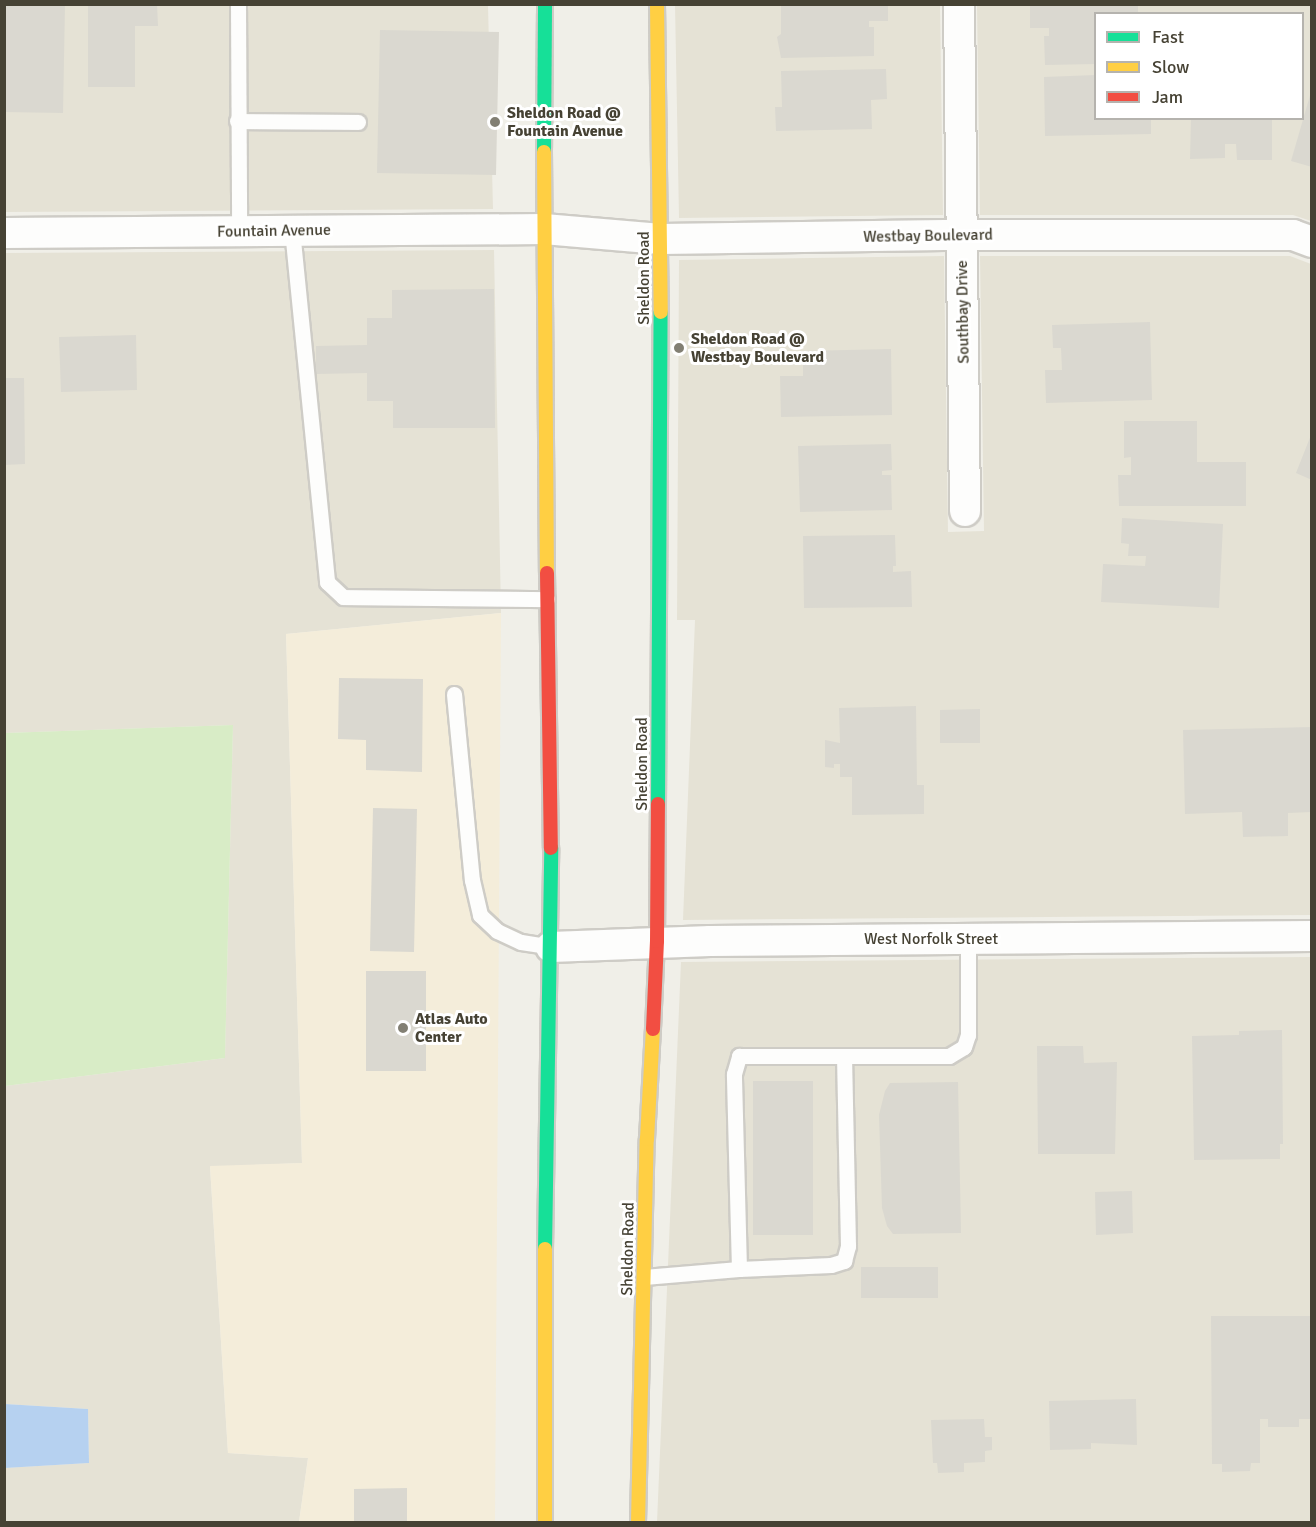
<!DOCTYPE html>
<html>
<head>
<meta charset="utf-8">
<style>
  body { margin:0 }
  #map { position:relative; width:1316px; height:1527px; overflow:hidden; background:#f0efe8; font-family:Signika,sans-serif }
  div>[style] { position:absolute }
  .residential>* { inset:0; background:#e5e2d5 }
  .commercial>* { inset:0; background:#f4edda }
  .green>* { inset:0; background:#d8ecc6 }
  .water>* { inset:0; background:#b6d1f0 }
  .building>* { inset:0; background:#dad8d0 }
  .roads { filter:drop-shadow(2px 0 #ceccc6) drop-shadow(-2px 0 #ceccc6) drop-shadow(0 2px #ceccc6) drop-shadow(0 -2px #ceccc6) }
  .lane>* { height:15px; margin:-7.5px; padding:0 7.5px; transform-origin:7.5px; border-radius:7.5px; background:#fdfdfc }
  .street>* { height:30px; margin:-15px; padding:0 15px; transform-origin:15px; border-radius:15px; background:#fdfdfc }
  .fast>* { height:14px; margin:-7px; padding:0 7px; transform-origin:7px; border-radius:7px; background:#16e098 }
  .slow>* { height:14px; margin:-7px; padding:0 7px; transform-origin:7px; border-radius:7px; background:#ffcf43 }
  .jam>* { height:14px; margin:-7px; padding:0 7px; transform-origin:7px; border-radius:7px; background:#f24e42 }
  .dots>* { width:16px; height:16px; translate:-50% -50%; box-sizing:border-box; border:3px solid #fff; border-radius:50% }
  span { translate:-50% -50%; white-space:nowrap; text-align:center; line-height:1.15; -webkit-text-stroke:6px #fff; paint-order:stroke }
  .poi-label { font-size:16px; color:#464234; font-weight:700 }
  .left { translate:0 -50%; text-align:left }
  .street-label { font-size:16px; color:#464234 }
  .frame { position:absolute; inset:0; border:6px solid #464234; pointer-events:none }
  .legend { position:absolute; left:1094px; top:12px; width:210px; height:108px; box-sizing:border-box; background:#fff; border:2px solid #b5b3ae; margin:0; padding:8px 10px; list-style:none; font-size:18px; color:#464234 }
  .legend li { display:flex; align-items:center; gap:12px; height:30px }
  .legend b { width:30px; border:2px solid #b5b3ae }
</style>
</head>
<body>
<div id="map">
  <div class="residential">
    <div style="clip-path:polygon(4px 5px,488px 5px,493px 209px,5px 212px)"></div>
    <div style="clip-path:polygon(675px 5px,940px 5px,943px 215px,679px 218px)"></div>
    <div style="clip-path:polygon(evenodd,977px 5px,1311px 5px,1311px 221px,1293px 215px,980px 215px,977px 5px,1096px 14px,1302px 14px,1302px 118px,1096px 118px,1096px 14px)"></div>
    <div style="clip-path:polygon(494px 250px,501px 613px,286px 634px,302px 1163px,210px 1167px,228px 1453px,308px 1458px,299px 1522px,5px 1522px,4px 1468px,89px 1463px,88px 1409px,5px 1404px,5px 1086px,225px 1058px,233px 725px,5px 733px,5px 253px)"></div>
    <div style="clip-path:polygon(944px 256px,948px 532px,984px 531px,980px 256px,1290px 256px,1311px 264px,1311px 915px,683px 920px,695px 620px,677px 620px,679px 260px)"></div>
    <div style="clip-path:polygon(1311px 957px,1311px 1522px,657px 1522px,681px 962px)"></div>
  </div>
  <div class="commercial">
    <div style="clip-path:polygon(501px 613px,495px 1522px,299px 1522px,308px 1458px,228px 1453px,210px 1166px,302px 1163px,286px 634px)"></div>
  </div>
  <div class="green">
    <div style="clip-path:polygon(233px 725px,225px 1058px,5px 1086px,5px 733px)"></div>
  </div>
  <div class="water">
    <div style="clip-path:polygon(5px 1404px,88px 1409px,89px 1463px,5px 1468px)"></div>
  </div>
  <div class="building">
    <div style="clip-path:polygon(4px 4px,65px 4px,63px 113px,4px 112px)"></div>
    <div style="clip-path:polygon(88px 4px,157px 4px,158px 26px,135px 26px,135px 87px,88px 87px)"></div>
    <div style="clip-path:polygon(781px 4px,888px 4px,888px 21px,869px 21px,869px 27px,874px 27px,874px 56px,781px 58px,777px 37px,781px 34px)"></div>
    <div style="clip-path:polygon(1030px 4px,1138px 4px,1138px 14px,1096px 14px,1096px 64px,1045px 65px,1044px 36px,1049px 36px,1049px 28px,1030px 28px)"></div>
    <div style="clip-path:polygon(380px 30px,499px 32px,496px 175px,377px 173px)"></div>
    <div style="clip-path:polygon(886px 69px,887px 99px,871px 100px,872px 129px,776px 131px,775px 107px,782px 107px,781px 71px)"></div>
    <div style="clip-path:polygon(1096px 75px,1096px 118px,1151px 118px,1151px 134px,1045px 136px,1044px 77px)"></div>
    <div style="clip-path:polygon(1311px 92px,1312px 93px,1312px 167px,1291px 161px)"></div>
    <div style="clip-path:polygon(1191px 118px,1272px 118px,1272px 160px,1237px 160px,1236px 144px,1225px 144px,1225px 158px,1190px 159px)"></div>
    <div style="clip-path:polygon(494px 289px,495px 428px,393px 428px,393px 401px,367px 401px,367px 373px,316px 374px,316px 346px,367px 345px,367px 318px,392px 318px,392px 290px)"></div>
    <div style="clip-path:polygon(1150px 322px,1152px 400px,1046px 403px,1045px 370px,1062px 370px,1061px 348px,1053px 348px,1052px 325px)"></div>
    <div style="clip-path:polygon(136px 335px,137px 390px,61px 392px,59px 337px)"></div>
    <div style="clip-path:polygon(891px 349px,892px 415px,781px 417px,780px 376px,803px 376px,803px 351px)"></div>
    <div style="clip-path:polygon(4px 378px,24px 378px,25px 464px,4px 465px)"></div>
    <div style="clip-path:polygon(1124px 421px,1197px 421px,1197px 462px,1246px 462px,1246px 506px,1119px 506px,1118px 475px,1131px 475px,1131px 457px,1124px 458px)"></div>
    <div style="clip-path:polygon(1311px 435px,1312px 435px,1312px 480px,1296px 473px)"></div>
    <div style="clip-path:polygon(891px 444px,892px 470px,882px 471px,882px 475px,891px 475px,892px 510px,800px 512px,798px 446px)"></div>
    <div style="clip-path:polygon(1122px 518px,1223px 524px,1219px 608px,1101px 602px,1103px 564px,1145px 566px,1146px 556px,1128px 556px,1129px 544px,1121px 543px)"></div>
    <div style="clip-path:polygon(895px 535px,896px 566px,893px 566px,893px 572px,911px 571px,912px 607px,804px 608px,803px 536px)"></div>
    <div style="clip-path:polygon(339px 678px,423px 679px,422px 772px,366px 770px,366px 740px,338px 739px)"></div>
    <div style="clip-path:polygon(916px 706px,917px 785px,924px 785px,924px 814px,852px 815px,852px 777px,840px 777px,840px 764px,834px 764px,834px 768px,825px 767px,825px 740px,840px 743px,839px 708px)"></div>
    <div style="clip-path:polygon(980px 709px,980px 743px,940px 743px,940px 710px)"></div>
    <div style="clip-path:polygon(1312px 727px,1312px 812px,1288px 813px,1288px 836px,1243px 837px,1242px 812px,1185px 814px,1183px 730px)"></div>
    <div style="clip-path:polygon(373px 808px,417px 809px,414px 952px,370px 951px)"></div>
    <div style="clip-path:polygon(366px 971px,426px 971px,426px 1071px,366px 1071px)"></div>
    <div style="clip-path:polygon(1282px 1030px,1283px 1144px,1280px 1144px,1280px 1159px,1194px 1160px,1192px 1036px,1239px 1035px,1239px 1031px)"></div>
    <div style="clip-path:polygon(1037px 1046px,1083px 1046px,1084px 1063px,1117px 1062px,1115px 1154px,1038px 1154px)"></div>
    <div style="clip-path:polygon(753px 1081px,813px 1081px,813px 1235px,753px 1235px)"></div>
    <div style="clip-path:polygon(958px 1082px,961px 1233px,893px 1234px,887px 1226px,882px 1208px,879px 1115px,885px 1091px,890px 1083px)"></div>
    <div style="clip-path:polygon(1132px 1191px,1133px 1233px,1096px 1235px,1095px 1192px)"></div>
    <div style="clip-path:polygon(861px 1267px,938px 1267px,938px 1298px,861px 1298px)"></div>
    <div style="clip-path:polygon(1211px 1316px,1312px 1316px,1312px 1419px,1299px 1419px,1299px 1427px,1268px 1427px,1268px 1419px,1260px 1419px,1260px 1463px,1251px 1463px,1250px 1471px,1222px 1472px,1222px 1464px,1212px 1464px)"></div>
    <div style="clip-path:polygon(1136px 1399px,1137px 1445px,1091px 1443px,1091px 1449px,1050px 1450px,1049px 1401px)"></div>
    <div style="clip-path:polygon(984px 1419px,985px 1437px,992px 1437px,992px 1450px,985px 1451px,985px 1462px,964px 1463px,964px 1472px,938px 1473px,937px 1463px,933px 1463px,931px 1420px)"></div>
    <div style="clip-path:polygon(407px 1488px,407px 1522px,354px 1522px,354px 1489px)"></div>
  </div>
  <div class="roads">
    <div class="lane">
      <div style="left:238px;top:4px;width:227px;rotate:89.7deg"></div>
      <div style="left:237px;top:121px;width:121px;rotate:0.5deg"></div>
      <div style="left:292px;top:230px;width:354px;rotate:84.3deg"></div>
      <div style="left:327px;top:582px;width:22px;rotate:43deg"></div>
      <div style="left:343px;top:597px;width:204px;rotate:0.6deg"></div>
      <div style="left:454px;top:694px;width:187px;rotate:84.5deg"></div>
      <div style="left:472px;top:880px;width:36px;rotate:77deg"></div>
      <div style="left:480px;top:915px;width:23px;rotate:43deg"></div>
      <div style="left:497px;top:931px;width:26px;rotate:25deg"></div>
      <div style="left:521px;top:942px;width:30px;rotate:9deg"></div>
      <div style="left:739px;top:1269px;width:92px;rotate:-2.5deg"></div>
      <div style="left:831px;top:1265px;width:14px;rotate:-17deg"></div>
      <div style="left:844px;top:1261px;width:16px;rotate:-75deg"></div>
      <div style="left:848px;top:1246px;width:190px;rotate:-91.2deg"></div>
      <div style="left:644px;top:1277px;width:95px;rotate:-4.8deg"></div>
      <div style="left:739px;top:1269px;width:195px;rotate:-91.5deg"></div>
      <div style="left:734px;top:1074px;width:19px;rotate:-74deg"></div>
      <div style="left:739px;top:1056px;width:210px"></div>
      <div style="left:949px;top:1056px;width:17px;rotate:-31deg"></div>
      <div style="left:964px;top:1047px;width:13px;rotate:-72deg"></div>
      <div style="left:968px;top:1035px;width:97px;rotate:-90deg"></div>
    </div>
    <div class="street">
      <div style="left:959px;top:4px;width:507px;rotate:89.32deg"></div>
      <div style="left:4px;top:233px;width:540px;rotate:-0.42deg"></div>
      <div style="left:544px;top:229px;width:117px;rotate:4.9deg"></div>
      <div style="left:661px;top:239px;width:301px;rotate:-0.8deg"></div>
      <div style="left:962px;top:235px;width:331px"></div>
      <div style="left:1293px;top:235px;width:20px;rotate:20deg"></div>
      <div style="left:551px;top:947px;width:159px;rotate:-2.2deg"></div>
      <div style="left:710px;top:941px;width:602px;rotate:-0.48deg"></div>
    </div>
    <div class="fast">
      <div style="left:544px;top:152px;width:148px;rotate:-89.6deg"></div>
      <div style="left:658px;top:804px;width:492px;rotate:-89.7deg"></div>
      <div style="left:545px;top:1249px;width:401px;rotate:-89.1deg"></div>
    </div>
    <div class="slow">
      <div style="left:657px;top:4px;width:308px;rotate:89.3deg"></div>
      <div style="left:544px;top:152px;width:421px;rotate:89.6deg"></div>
      <div style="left:545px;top:1249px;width:273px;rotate:90deg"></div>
      <div style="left:638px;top:1522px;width:383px;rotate:-88.7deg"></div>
      <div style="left:647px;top:1139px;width:110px;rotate:-86.9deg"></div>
    </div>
    <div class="jam">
      <div style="left:547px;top:573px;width:275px;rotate:89.2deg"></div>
      <div style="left:653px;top:1029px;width:88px;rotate:-87.4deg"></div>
      <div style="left:657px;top:941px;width:137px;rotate:-89.6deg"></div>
    </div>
  </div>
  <div class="dots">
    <div style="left:495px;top:122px;background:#827f73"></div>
    <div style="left:679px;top:348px;background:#827f73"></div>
    <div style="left:403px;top:1028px;background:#827f73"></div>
  </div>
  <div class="poi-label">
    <span class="left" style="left:507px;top:122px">Sheldon Road @<br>Fountain Avenue</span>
    <span class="left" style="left:691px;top:348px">Sheldon Road @<br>Westbay Boulevard</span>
    <span class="left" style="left:415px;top:1028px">Atlas Auto<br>Center</span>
  </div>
  <div class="street-label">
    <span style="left:274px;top:231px;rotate:-1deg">Fountain Avenue</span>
    <span style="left:928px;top:236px;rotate:-1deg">Westbay Boulevard</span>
    <span style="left:644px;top:278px;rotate:-90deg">Sheldon Road</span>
    <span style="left:963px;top:312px;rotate:-91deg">Southbay Drive</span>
    <span style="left:642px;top:764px;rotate:-90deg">Sheldon Road</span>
    <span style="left:931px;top:939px">West Norfolk Street</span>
    <span style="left:628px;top:1249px;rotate:-89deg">Sheldon Road</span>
  </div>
  <div class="frame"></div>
  <ul class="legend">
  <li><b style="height:8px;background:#16e098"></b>Fast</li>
  <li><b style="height:8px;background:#ffcf43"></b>Slow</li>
  <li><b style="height:8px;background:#f24e42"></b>Jam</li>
  </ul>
</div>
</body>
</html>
